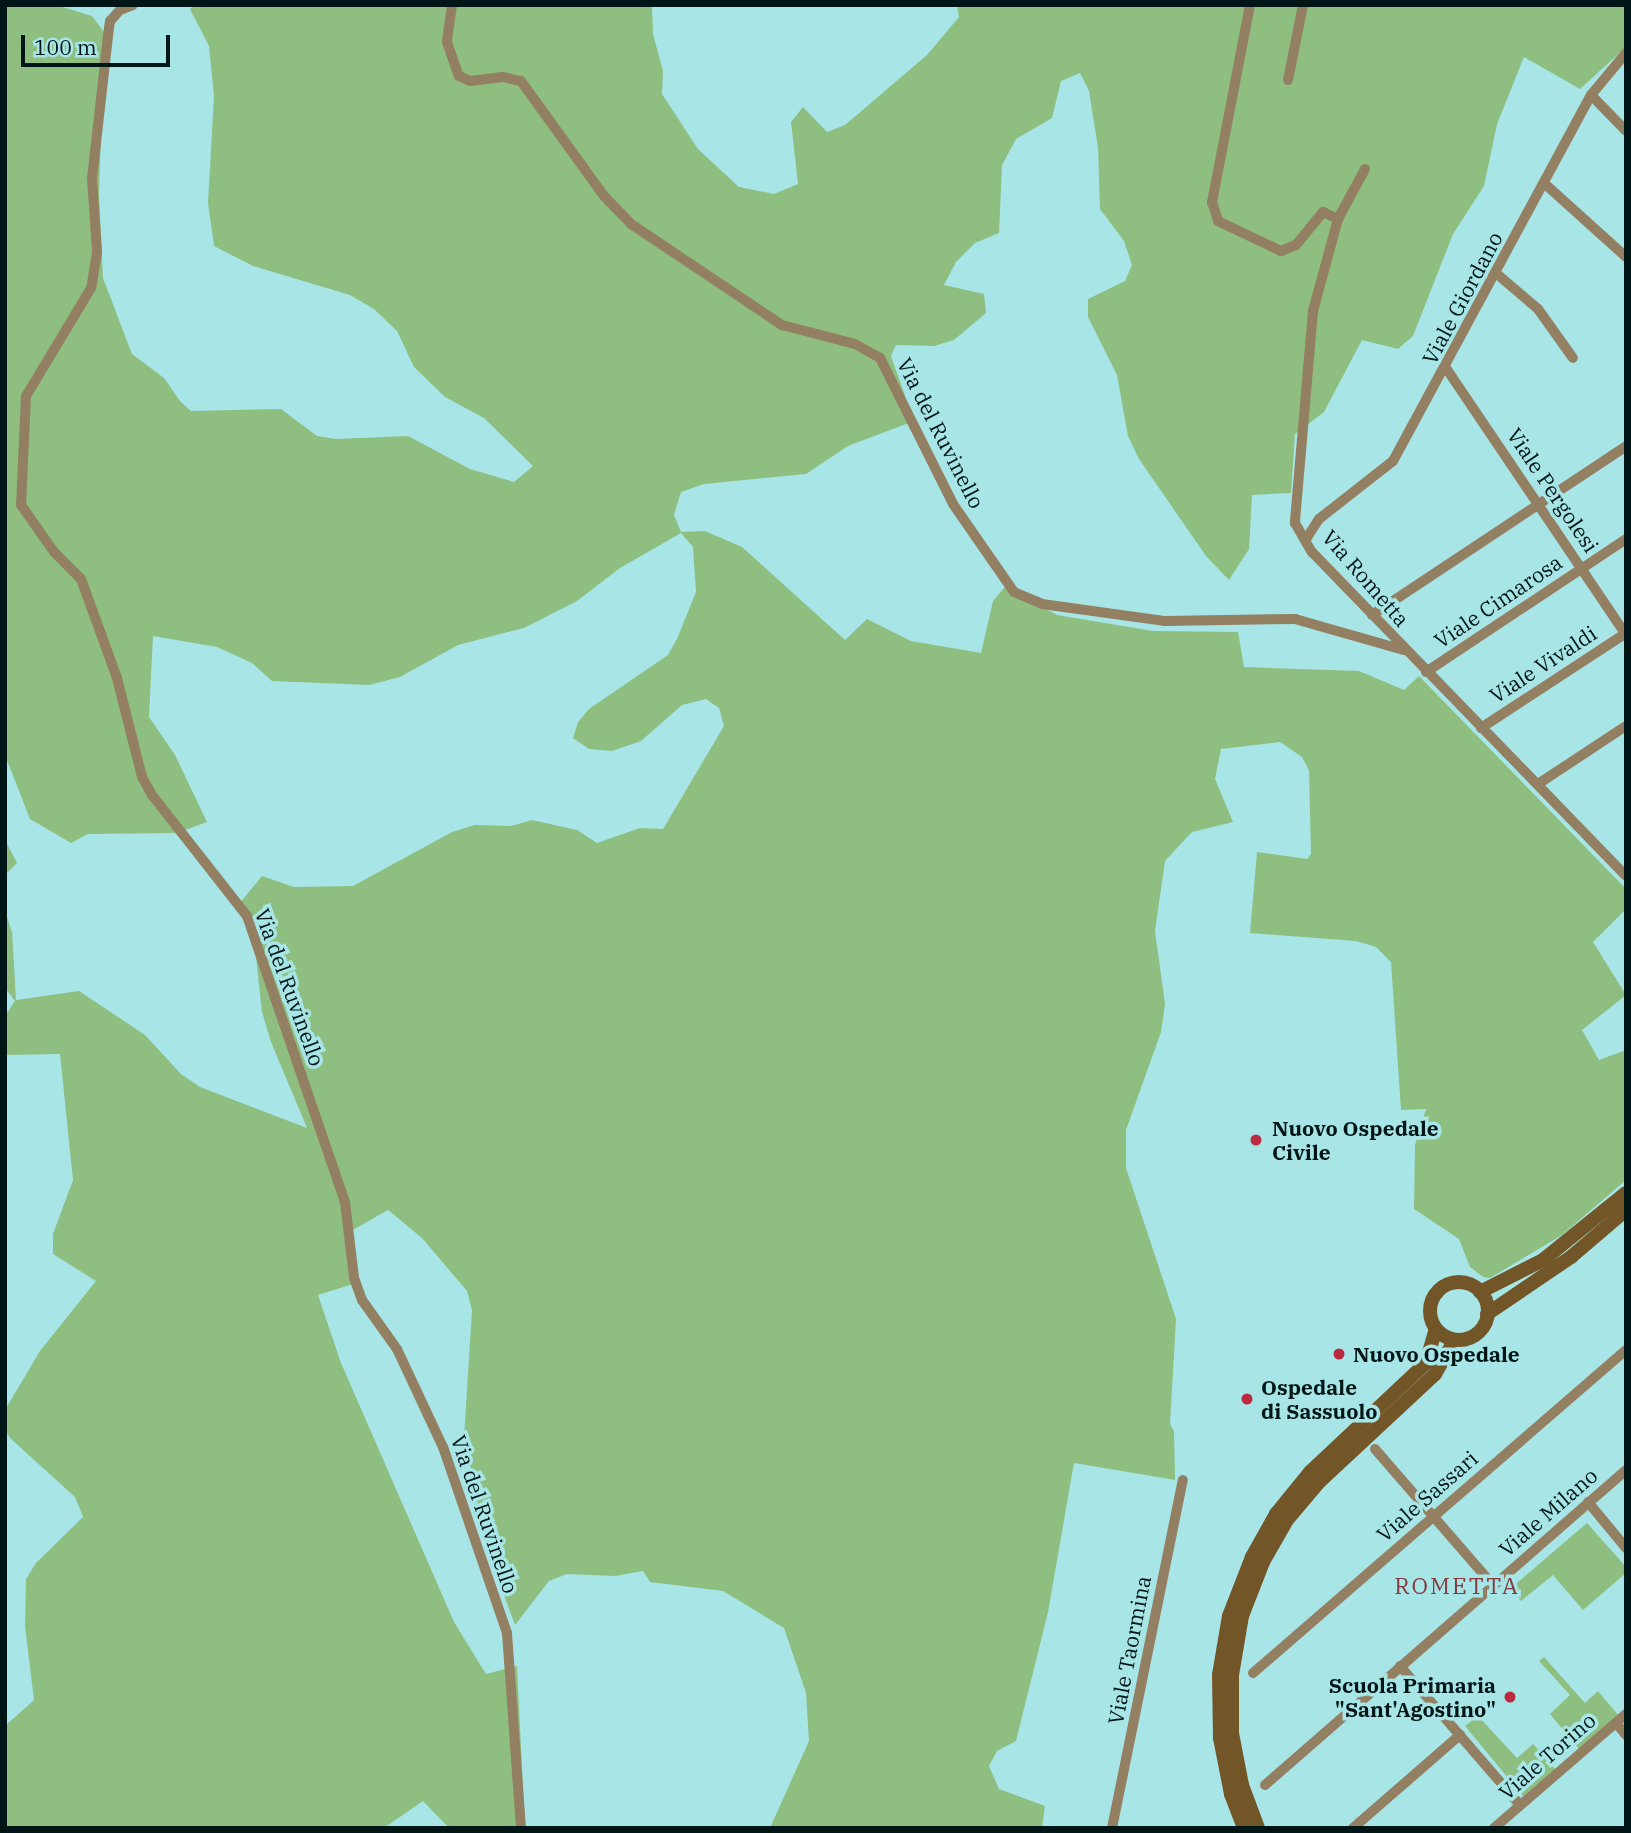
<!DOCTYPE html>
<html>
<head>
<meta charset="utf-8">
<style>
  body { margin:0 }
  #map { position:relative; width:1631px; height:1833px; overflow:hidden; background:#a8e5e7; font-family:"IBM Plex Serif",serif }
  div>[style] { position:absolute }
  .green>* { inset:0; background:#8ebf81 }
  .minor>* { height:10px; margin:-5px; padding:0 5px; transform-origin:5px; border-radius:5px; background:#938062 }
  .secondary>* { height:14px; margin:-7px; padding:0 7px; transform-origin:7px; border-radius:7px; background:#725627 }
  .secondary>.ring { margin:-7px; padding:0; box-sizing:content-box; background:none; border:14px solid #725627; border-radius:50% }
  .dots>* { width:19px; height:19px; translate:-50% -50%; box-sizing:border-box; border:4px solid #a8e5e7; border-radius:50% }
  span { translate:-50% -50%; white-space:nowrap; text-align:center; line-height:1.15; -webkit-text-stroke:7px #a8e5e7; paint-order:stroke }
  .street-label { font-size:21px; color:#001516 }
  .poi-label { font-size:21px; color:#001516; font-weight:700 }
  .left { translate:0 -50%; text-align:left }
  .right { translate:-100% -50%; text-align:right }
  .neighbourhood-label { font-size:23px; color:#833a3e; letter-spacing:2px }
  .frame { position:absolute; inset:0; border:7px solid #001516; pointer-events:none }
  .scale { position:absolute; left:21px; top:35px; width:149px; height:32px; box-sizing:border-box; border:4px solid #001516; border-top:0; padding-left:9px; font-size:21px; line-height:24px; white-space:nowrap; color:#001516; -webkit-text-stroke:5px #a8e5e7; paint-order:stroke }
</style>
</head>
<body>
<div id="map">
  <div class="green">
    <div style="clip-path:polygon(5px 5px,56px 5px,92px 16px,104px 32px,99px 196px,103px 278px,132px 354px,164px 378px,180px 401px,191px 411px,281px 409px,317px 436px,336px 439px,408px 436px,470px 469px,514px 482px,533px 466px,484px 418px,445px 397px,414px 367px,397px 331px,374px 309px,350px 295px,253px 266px,214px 246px,208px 203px,214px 96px,209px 46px,190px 9px,195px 5px,652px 5px,653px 34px,663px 71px,662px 94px,698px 149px,739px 187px,774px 194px,798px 184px,791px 122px,803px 107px,827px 132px,845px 125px,927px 55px,959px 17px,957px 5px,1626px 5px,1626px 47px,1580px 89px,1524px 57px,1497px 124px,1484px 186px,1453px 234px,1413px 336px,1398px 349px,1362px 340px,1324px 412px,1295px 434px,1291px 493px,1252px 495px,1249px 549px,1229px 580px,1206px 556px,1139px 459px,1128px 436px,1117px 375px,1088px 317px,1088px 299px,1125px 281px,1132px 265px,1124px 241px,1100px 209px,1098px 148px,1089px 91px,1080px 73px,1061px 81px,1052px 118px,1016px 139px,1002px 165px,999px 233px,975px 243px,956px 262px,944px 285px,984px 294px,986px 313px,954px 340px,934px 346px,896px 345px,891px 356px,914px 421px,848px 446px,806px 474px,704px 484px,681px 492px,674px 515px,681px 532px,705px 531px,742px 547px,845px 640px,867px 619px,911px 641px,981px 653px,993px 601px,1009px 582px,1021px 596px,1057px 615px,1153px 631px,1238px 632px,1244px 667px,1359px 671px,1404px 690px,1419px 676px,1626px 889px,1626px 909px,1593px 942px,1626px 995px,1582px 1030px,1599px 1060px,1626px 1050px,1626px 1180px,1562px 1235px,1490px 1278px,1483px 1277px,1470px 1267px,1459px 1239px,1414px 1209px,1415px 1145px,1426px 1109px,1401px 1110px,1391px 962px,1376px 947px,1356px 941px,1250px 933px,1257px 852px,1307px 859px,1311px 854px,1309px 770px,1302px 757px,1280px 742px,1221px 749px,1215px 779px,1233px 822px,1192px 832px,1165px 861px,1155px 931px,1165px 1004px,1161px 1032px,1126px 1130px,1126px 1168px,1176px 1319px,1170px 1424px,1174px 1431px,1175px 1480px,1074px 1463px,1048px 1612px,1016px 1741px,997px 1751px,989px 1766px,999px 1789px,1045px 1806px,1042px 1828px,770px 1828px,809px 1741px,806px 1693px,784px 1628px,723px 1591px,650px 1582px,643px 1571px,615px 1576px,567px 1574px,549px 1581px,515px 1625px,464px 1487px,473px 1471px,463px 1454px,472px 1310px,467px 1291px,422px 1238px,388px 1210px,344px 1235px,353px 1284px,318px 1295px,341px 1363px,454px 1622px,486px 1674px,517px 1666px,525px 1828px,449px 1828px,423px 1801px,384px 1828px,5px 1828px,5px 1726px,34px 1700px,25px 1626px,26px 1579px,36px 1563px,83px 1517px,75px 1497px,11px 1439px,5px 1430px,5px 1410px,40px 1351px,96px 1281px,53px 1254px,53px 1234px,73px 1180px,60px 1054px,5px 1055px,5px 1016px,15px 1001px,5px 988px,5px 911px,12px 932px,16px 1000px,79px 991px,145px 1035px,181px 1074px,200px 1087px,307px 1128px,271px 1042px,262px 1012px,256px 957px,239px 904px,262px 876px,294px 887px,353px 886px,452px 832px,475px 825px,511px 826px,532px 820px,577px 830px,597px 843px,640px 828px,663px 829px,724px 726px,719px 708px,706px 699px,682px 705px,641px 741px,612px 751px,589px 749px,573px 738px,578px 722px,589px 709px,668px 655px,677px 639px,696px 592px,693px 547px,681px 533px,620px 568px,577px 601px,524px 628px,458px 645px,400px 677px,369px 685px,272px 681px,252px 663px,217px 647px,153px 636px,149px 717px,175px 755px,207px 822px,177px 833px,88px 834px,71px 843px,30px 819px,5px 755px)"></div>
    <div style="clip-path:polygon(5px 840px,17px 863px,5px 875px)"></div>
    <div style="clip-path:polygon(1587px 1523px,1626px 1567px,1626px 1573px,1583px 1610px,1553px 1575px,1521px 1601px,1511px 1588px)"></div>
    <div style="clip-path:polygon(1544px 1657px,1585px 1703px,1598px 1691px,1619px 1716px,1579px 1749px,1550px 1714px,1570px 1695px,1539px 1661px)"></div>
    <div style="clip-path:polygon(1478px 1716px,1517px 1758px,1533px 1744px,1555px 1769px,1523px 1796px,1465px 1726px)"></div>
  </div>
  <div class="minor">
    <div style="left:133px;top:5px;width:14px;rotate:159deg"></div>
    <div style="left:120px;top:10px;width:15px;rotate:132deg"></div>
    <div style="left:110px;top:21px;width:15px;rotate:98deg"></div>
    <div style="left:108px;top:36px;width:143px;rotate:96.4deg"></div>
    <div style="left:92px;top:178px;width:74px;rotate:86.1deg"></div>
    <div style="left:97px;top:252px;width:36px;rotate:99deg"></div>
    <div style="left:91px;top:288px;width:126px;rotate:121deg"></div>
    <div style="left:26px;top:396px;width:109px;rotate:92.6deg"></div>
    <div style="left:21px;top:505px;width:57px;rotate:54.9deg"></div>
    <div style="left:54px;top:552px;width:38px;rotate:45deg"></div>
    <div style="left:81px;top:579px;width:105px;rotate:70deg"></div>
    <div style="left:117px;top:678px;width:102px;rotate:75.8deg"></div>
    <div style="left:142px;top:777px;width:21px;rotate:61deg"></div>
    <div style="left:152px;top:795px;width:154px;rotate:51.9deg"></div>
    <div style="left:247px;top:916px;width:302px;rotate:71.1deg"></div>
    <div style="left:345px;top:1202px;width:77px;rotate:83.2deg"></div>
    <div style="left:354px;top:1278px;width:23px;rotate:70deg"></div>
    <div style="left:362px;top:1300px;width:60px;rotate:54.5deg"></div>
    <div style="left:397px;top:1349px;width:108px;rotate:64.9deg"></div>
    <div style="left:443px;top:1447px;width:197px;rotate:71deg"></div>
    <div style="left:507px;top:1633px;width:196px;rotate:85.9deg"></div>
    <div style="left:452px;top:5px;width:37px;rotate:98deg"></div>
    <div style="left:447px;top:42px;width:36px;rotate:71deg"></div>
    <div style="left:459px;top:76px;width:12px;rotate:24deg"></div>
    <div style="left:470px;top:81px;width:33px;rotate:-7deg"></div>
    <div style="left:503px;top:77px;width:18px;rotate:13deg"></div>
    <div style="left:521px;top:81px;width:142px;rotate:54.2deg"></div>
    <div style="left:604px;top:196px;width:39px;rotate:46deg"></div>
    <div style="left:631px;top:224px;width:182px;rotate:33.8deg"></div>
    <div style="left:782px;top:325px;width:75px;rotate:14.6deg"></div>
    <div style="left:855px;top:344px;width:29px;rotate:29deg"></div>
    <div style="left:880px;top:358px;width:163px;rotate:63.4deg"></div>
    <div style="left:953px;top:504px;width:107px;rotate:55.3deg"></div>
    <div style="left:1014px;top:592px;width:30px;rotate:23deg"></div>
    <div style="left:1042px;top:604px;width:123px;rotate:7.9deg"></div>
    <div style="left:1164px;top:621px;width:131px;rotate:-0.9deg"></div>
    <div style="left:1295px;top:619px;width:113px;rotate:15.9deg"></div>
    <div style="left:1250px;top:5px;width:201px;rotate:100.9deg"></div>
    <div style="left:1212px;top:202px;width:20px;rotate:72deg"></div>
    <div style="left:1218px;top:221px;width:70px;rotate:25.5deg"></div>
    <div style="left:1281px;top:251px;width:16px;rotate:-22deg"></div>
    <div style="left:1296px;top:245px;width:43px;rotate:-50.7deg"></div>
    <div style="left:1323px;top:212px;width:17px;rotate:25deg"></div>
    <div style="left:1288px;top:80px;width:76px;rotate:-78.7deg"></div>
    <div style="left:1591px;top:95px;width:50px;rotate:45.8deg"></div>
    <div style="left:1365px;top:169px;width:57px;rotate:118.4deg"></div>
    <div style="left:1338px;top:219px;width:95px;rotate:105.2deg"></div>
    <div style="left:1313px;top:311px;width:213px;rotate:94.9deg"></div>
    <div style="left:1295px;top:523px;width:34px;rotate:60deg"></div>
    <div style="left:1312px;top:552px;width:451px;rotate:45.9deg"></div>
    <div style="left:1545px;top:184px;width:109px;rotate:42deg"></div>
    <div style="left:1497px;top:274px;width:54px;rotate:40.5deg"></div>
    <div style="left:1538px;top:309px;width:60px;rotate:54.5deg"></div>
    <div style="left:1446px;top:368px;width:322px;rotate:56deg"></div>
    <div style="left:1306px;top:539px;width:24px;rotate:-57deg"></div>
    <div style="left:1319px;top:519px;width:94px;rotate:-38.1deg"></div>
    <div style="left:1393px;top:461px;width:416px;rotate:-61.6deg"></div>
    <div style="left:1591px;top:95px;width:55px;rotate:-50.2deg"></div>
    <div style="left:1372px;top:615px;width:305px;rotate:-33.6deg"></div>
    <div style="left:1426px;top:672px;width:240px;rotate:-33.6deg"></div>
    <div style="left:1481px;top:728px;width:173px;rotate:-33.2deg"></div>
    <div style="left:1538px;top:784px;width:105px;rotate:-33.4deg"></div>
    <div style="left:1375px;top:1449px;width:180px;rotate:49.1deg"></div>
    <div style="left:1588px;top:1502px;width:60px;rotate:50.4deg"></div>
    <div style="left:1400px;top:1666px;width:184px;rotate:49.2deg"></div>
    <div style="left:1253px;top:1673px;width:493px;rotate:-40.9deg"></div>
    <div style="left:1616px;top:1723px;width:16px;rotate:50deg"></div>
    <div style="left:1265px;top:1785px;width:479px;rotate:-41.1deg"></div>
    <div style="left:1112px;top:1828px;width:355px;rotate:-78.5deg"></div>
    <div style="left:1353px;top:1828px;width:142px;rotate:-41deg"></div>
    <div style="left:1494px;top:1828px;width:174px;rotate:-40.8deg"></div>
  </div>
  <div class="secondary">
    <div class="ring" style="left:1430px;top:1282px;width:44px;height:44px"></div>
    <div style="left:1480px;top:1292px;width:71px;rotate:-26.9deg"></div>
    <div style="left:1543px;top:1260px;width:107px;rotate:-38.9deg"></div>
    <div style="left:1487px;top:1314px;width:102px;rotate:-34.2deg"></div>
    <div style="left:1571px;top:1257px;width:72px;rotate:-40.5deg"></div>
    <div style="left:1244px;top:1828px;width:36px;rotate:-111deg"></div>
    <div style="left:1231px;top:1794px;width:57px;rotate:-101.1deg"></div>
    <div style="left:1220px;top:1738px;width:63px;rotate:-90.9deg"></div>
    <div style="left:1219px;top:1675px;width:60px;rotate:-80.4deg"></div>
    <div style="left:1229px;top:1616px;width:63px;rotate:-68.7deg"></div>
    <div style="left:1252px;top:1557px;width:49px;rotate:-60.8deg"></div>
    <div style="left:1276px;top:1514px;width:54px;rotate:-51deg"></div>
    <div style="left:1310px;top:1472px;width:159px;rotate:-43.2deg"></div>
    <div style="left:1426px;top:1363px;width:35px;rotate:-74deg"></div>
    <div style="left:1258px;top:1828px;width:46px;rotate:-110.4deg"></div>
    <div style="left:1242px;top:1785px;width:53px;rotate:-100.9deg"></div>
    <div style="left:1232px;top:1733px;width:58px;rotate:-90deg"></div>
    <div style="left:1232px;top:1675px;width:60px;rotate:-80.4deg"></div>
    <div style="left:1242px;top:1616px;width:58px;rotate:-68.7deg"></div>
    <div style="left:1263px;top:1562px;width:48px;rotate:-60.3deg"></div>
    <div style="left:1287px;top:1520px;width:51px;rotate:-49.8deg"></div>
    <div style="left:1320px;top:1481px;width:157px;rotate:-42.9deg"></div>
    <div style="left:1435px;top:1374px;width:39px;rotate:-60deg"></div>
  </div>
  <div class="dots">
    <div style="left:1256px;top:1140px;background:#bb2a3e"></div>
    <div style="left:1339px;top:1354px;background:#bb2a3e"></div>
    <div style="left:1247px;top:1399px;background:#bb2a3e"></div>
    <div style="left:1510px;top:1697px;background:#bb2a3e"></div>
  </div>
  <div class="street-label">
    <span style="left:1462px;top:298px;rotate:-62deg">Viale Giordano</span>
    <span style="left:941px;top:433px;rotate:63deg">Via del Ruvinello</span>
    <span style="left:1553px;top:490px;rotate:56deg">Viale Pergolesi</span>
    <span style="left:1366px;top:578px;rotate:49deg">Via Rometta</span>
    <span style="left:1498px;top:601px;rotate:-34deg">Viale Cimarosa</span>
    <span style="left:1543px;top:664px;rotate:-33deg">Viale Vivaldi</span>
    <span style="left:290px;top:987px;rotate:70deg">Via del Ruvinello</span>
    <span style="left:1427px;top:1496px;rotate:-41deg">Viale Sassari</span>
    <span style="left:1548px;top:1512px;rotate:-41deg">Viale Milano</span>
    <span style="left:485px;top:1514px;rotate:71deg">Via del Ruvinello</span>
    <span style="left:1129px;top:1650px;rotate:-79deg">Viale Taormina</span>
    <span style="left:1547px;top:1756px;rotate:-41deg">Viale Torino</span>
  </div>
  <div class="poi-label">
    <span class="left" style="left:1272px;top:1140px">Nuovo Ospedale<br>Civile</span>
    <span class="left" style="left:1353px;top:1354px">Nuovo Ospedale</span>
    <span class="left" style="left:1261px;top:1399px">Ospedale<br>di Sassuolo</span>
    <span class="right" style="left:1496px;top:1697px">Scuola Primaria<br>"Sant'Agostino"</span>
  </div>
  <div class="neighbourhood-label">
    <span style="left:1457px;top:1585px">ROMETTA</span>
  </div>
  <div class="frame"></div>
  <div class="scale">100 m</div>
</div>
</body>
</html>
